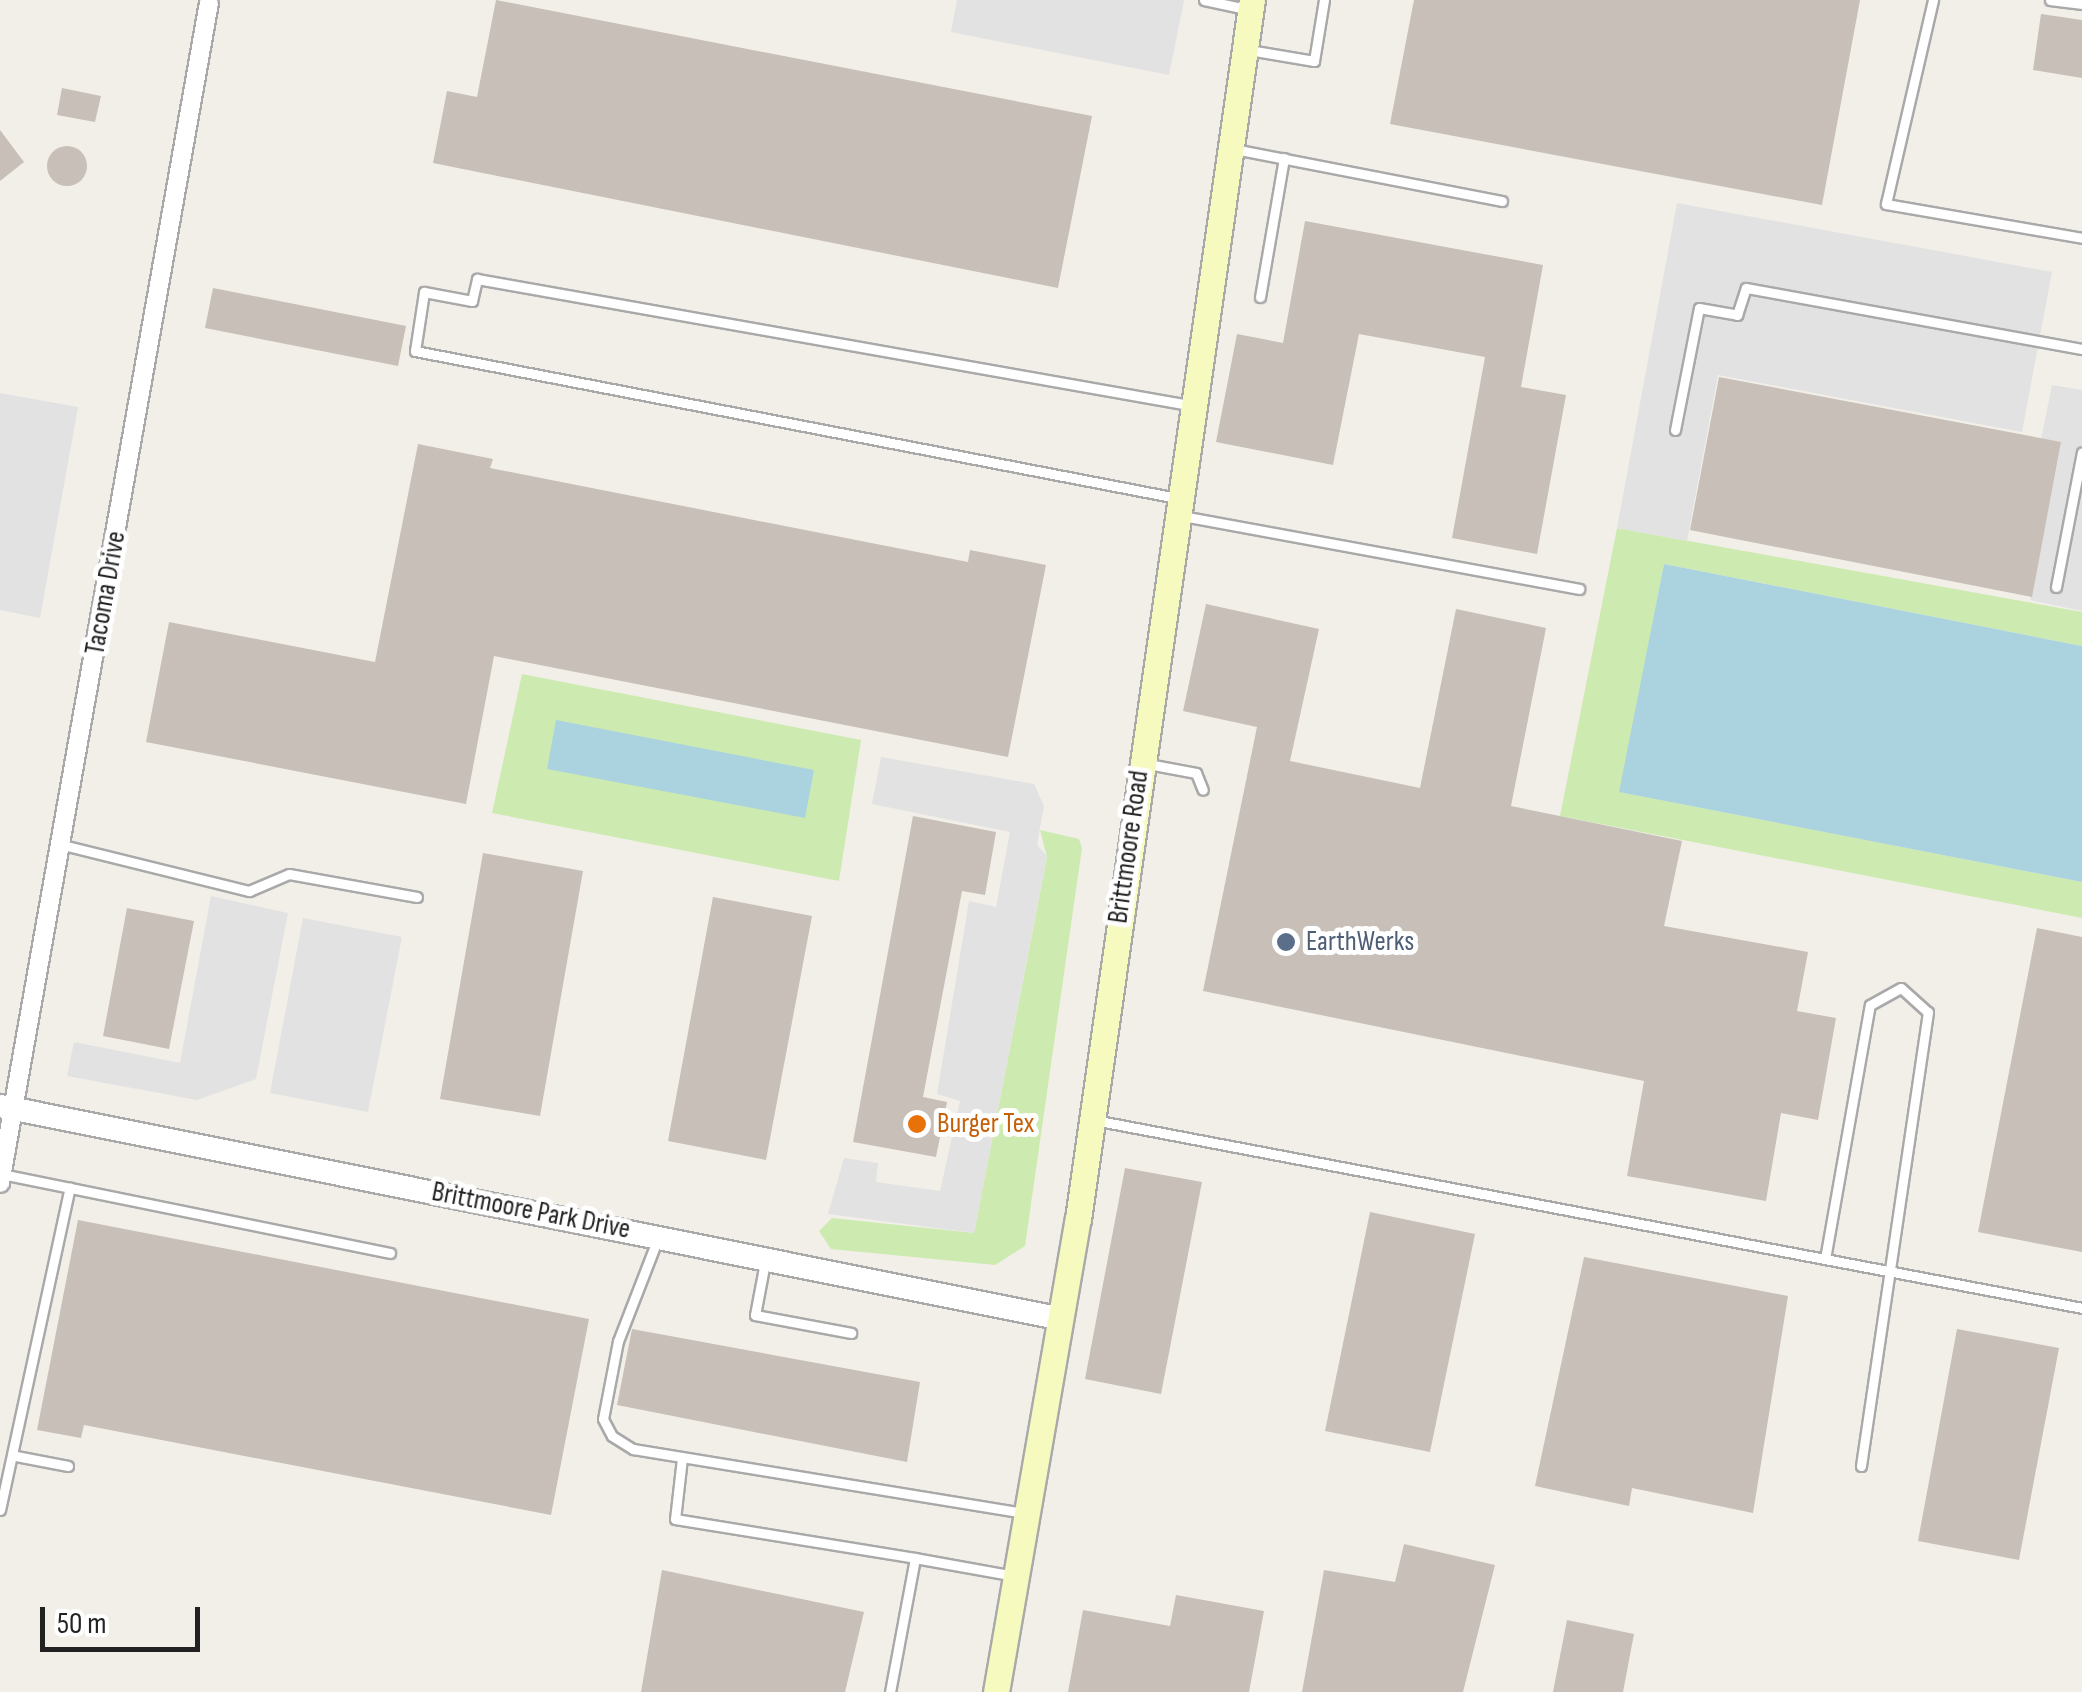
<!DOCTYPE html>
<html>
<head>
<meta charset="utf-8">
<style>
  body { margin:0 }
  #map { position:relative; width:2082px; height:1692px; overflow:hidden; background:#f2efe9; font-family:"Sofia Sans Condensed",sans-serif }
  div>[style] { position:absolute }
  .grass>* { inset:0; background:#cdebb0 }
  .parking>* { inset:0; background:#e2e2e2 }
  .water>* { inset:0; background:#aad3df }
  .building>* { inset:0; background:#c7bfb8 }
  .round { border-radius:50% }
  .roads { filter:drop-shadow(2px 0 #a9a9a9) drop-shadow(-2px 0 #a9a9a9) drop-shadow(0 2px #a9a9a9) drop-shadow(0 -2px #a9a9a9) }
  .service>* { height:9px; margin:-4.5px; padding:0 4.5px; transform-origin:4.5px; border-radius:4.5px; background:#fff }
  .minor>* { height:18px; margin:-9px; padding:0 9px; transform-origin:9px; border-radius:9px; background:#fff }
  .tertiary>* { height:22px; margin:-11px; padding:0 11px; transform-origin:11px; border-radius:11px; background:#fff }
  .secondary>* { height:25px; margin:-12.5px; padding:0 12.5px; transform-origin:12.5px; border-radius:12.5px; background:#f7fabf }
  .dots>* { width:28px; height:28px; translate:-50% -50%; box-sizing:border-box; border:5px solid #fff; border-radius:50% }
  span { translate:-50% -50%; white-space:nowrap; text-align:center; line-height:1.15; -webkit-text-stroke:10px #fff; paint-order:stroke }
  .street-label { font-size:28px; color:#222 }
  .service-label { font-size:28px; color:#4e5e75 }
  .left { translate:0 -50%; text-align:left }
  .food-label { font-size:28px; color:#c56008 }
  .scale { position:absolute; left:40px; top:1607px; width:160px; height:45px; box-sizing:border-box; border:5px solid #222; border-top:0; padding-left:12px; font-size:30px; line-height:35px; white-space:nowrap; color:#222; -webkit-text-stroke:8px #fff; paint-order:stroke }
</style>
</head>
<body>
<div id="map">
  <div class="grass">
    <div style="clip-path:polygon(1617px 528px,2082px 612px,2082px 646px,1664px 564px,1620px 792px,2082px 882px,2082px 918px,1560px 816px)"></div>
    <div style="clip-path:polygon(522px 674px,861px 740px,839px 881px,492px 813px)"></div>
    <div style="clip-path:polygon(1040px 830px,1079px 839px,1082px 848px,1025px 1246px,995px 1265px,831px 1249px,819px 1231px,832px 1218px,974px 1233px,1047px 857px)"></div>
  </div>
  <div class="parking">
    <div style="clip-path:polygon(957px 0,1184px 0,1169px 75px,951px 32px)"></div>
    <div style="clip-path:polygon(1677px 203px,2052px 272px,2022px 432px,1718px 375px,1687px 541px,1617px 528px)"></div>
    <div style="clip-path:polygon(2052px 385px,2082px 390px,2082px 611px,2030px 600px,2061px 443px,2041px 439px)"></div>
    <div style="clip-path:polygon(0 393px,78px 407px,40px 618px,0 610px)"></div>
    <div style="clip-path:polygon(881px 757px,1034px 784px,1044px 806px,1037px 845px,1047px 856px,974px 1233px,828px 1214px,844px 1158px,878px 1163px,876px 1182px,940px 1191px,960px 1101px,937px 1094px,969px 901px,996px 907px,1010px 832px,872px 804px)"></div>
    <div style="clip-path:polygon(211px 896px,288px 913px,256px 1079px,197px 1100px,67px 1076px,74px 1042px,180px 1063px)"></div>
    <div style="clip-path:polygon(303px 918px,402px 937px,368px 1112px,270px 1093px)"></div>
  </div>
  <div class="water">
    <div style="clip-path:polygon(1664px 564px,2082px 646px,2082px 882px,1619px 792px)"></div>
    <div style="clip-path:polygon(556px 720px,814px 770px,805px 818px,547px 769px)"></div>
  </div>
  <div class="building">
    <div style="clip-path:polygon(496px 0,1092px 116px,1058px 288px,433px 163px,447px 91px,477px 97px)"></div>
    <div style="clip-path:polygon(1414px 0,1860px 0,1822px 205px,1390px 124px)"></div>
    <div style="clip-path:polygon(2041px 14px,2082px 20px,2082px 78px,2033px 70px)"></div>
    <div style="clip-path:polygon(62px 88px,101px 96px,95px 122px,57px 115px)"></div>
    <div style="clip-path:polygon(0 130px,24px 162px,0 181px)"></div>
    <div class="round" style="left:47px;top:146px;width:40px;height:40px"></div>
    <div style="clip-path:polygon(1305px 221px,1543px 265px,1521px 387px,1566px 395px,1537px 554px,1452px 538px,1485px 357px,1359px 334px,1333px 465px,1216px 442px,1237px 334px,1283px 343px)"></div>
    <div style="clip-path:polygon(213px 288px,406px 326px,398px 366px,205px 328px)"></div>
    <div style="clip-path:polygon(1719px 377px,2061px 442px,2032px 597px,1690px 530px)"></div>
    <div style="clip-path:polygon(418px 444px,493px 459px,490px 468px,968px 562px,970px 550px,1046px 565px,1008px 757px,494px 656px,466px 804px,146px 742px,169px 622px,375px 662px)"></div>
    <div style="clip-path:polygon(1206px 604px,1319px 629px,1290px 761px,1420px 788px,1456px 609px,1546px 628px,1511px 806px,1682px 841px,1664px 926px,1808px 952px,1797px 1011px,1836px 1018px,1818px 1120px,1781px 1113px,1766px 1201px,1627px 1176px,1644px 1081px,1203px 991px,1257px 727px,1183px 711px)"></div>
    <div style="clip-path:polygon(913px 816px,996px 832px,985px 895px,962px 891px,923px 1097px,947px 1102px,936px 1157px,853px 1142px)"></div>
    <div style="clip-path:polygon(483px 853px,583px 871px,540px 1116px,440px 1099px)"></div>
    <div style="clip-path:polygon(713px 897px,812px 916px,766px 1160px,668px 1141px)"></div>
    <div style="clip-path:polygon(127px 908px,194px 921px,169px 1049px,103px 1036px)"></div>
    <div style="clip-path:polygon(2037px 928px,2082px 937px,2082px 1252px,1978px 1232px)"></div>
    <div style="clip-path:polygon(1125px 1168px,1202px 1182px,1161px 1394px,1085px 1379px)"></div>
    <div style="clip-path:polygon(1370px 1212px,1475px 1234px,1430px 1452px,1325px 1431px)"></div>
    <div style="clip-path:polygon(78px 1220px,589px 1319px,551px 1515px,84px 1425px,81px 1438px,37px 1430px)"></div>
    <div style="clip-path:polygon(1584px 1257px,1788px 1296px,1753px 1513px,1632px 1488px,1629px 1506px,1535px 1486px)"></div>
    <div style="clip-path:polygon(632px 1329px,920px 1382px,907px 1462px,617px 1405px)"></div>
    <div style="clip-path:polygon(1957px 1329px,2059px 1348px,2019px 1560px,1918px 1541px)"></div>
    <div style="clip-path:polygon(1404px 1544px,1495px 1565px,1463px 1692px,1302px 1692px,1324px 1570px,1395px 1582px)"></div>
    <div style="clip-path:polygon(662px 1570px,864px 1612px,845px 1692px,641px 1692px)"></div>
    <div style="clip-path:polygon(1176px 1595px,1264px 1611px,1249px 1692px,1068px 1692px,1083px 1610px,1170px 1626px)"></div>
    <div style="clip-path:polygon(1567px 1620px,1634px 1634px,1623px 1692px,1553px 1692px)"></div>
  </div>
  <div class="roads">
    <div class="service">
      <div style="left:1204px;top:0;width:43px;rotate:12.1deg"></div>
      <div style="left:1933px;top:0;width:209px;rotate:103deg"></div>
      <div style="left:1886px;top:204px;width:199px;rotate:9.8deg"></div>
      <div style="left:2050px;top:0;width:32px;rotate:7deg"></div>
      <div style="left:1249px;top:50px;width:66px;rotate:9.6deg"></div>
      <div style="left:1314px;top:61px;width:62px;rotate:-80.7deg"></div>
      <div style="left:1234px;top:149px;width:273px;rotate:11deg"></div>
      <div style="left:1260px;top:297px;width:141px;rotate:-80.2deg"></div>
      <div style="left:1675px;top:430px;width:124px;rotate:-78.9deg"></div>
      <div style="left:1699px;top:308px;width:39px;rotate:10deg"></div>
      <div style="left:1737px;top:315px;width:28px;rotate:-72deg"></div>
      <div style="left:1746px;top:288px;width:341px;rotate:10.3deg"></div>
      <div style="left:1177px;top:498px;width:776px;rotate:-169.08deg"></div>
      <div style="left:415px;top:351px;width:60px;rotate:-81.3deg"></div>
      <div style="left:424px;top:292px;width:49px;rotate:10.6deg"></div>
      <div style="left:472px;top:301px;width:23px;rotate:-77deg"></div>
      <div style="left:477px;top:279px;width:723px;rotate:10.04deg"></div>
      <div style="left:1182px;top:516px;width:404px;rotate:10.4deg"></div>
      <div style="left:2056px;top:587px;width:137px;rotate:-79.1deg"></div>
      <div style="left:1148px;top:764px;width:49px;rotate:10.6deg"></div>
      <div style="left:1196px;top:773px;width:18px;rotate:68deg"></div>
      <div style="left:63px;top:845px;width:192px;rotate:13.9deg"></div>
      <div style="left:249px;top:891px;width:43px;rotate:-23deg"></div>
      <div style="left:289px;top:874px;width:130px;rotate:10.2deg"></div>
      <div style="left:1094px;top:1120px;width:1006px;rotate:10.77deg"></div>
      <div style="left:2px;top:1174px;width:396px;rotate:11.5deg"></div>
      <div style="left:658px;top:1238px;width:110px;rotate:111.2deg"></div>
      <div style="left:618px;top:1341px;width:79px;rotate:100.9deg"></div>
      <div style="left:603px;top:1419px;width:19px;rotate:62deg"></div>
      <div style="left:612px;top:1436px;width:25px;rotate:32deg"></div>
      <div style="left:633px;top:1449px;width:394px;rotate:9.3deg"></div>
      <div style="left:1825px;top:1259px;width:258px;rotate:-80deg"></div>
      <div style="left:1870px;top:1005px;width:35px;rotate:-29deg"></div>
      <div style="left:1901px;top:988px;width:36px;rotate:42deg"></div>
      <div style="left:1928px;top:1012px;width:459px;rotate:98.4deg"></div>
      <div style="left:765px;top:1262px;width:54px;rotate:100.7deg"></div>
      <div style="left:755px;top:1315px;width:98px;rotate:10.6deg"></div>
      <div style="left:16px;top:1456px;width:53px;rotate:10.9deg"></div>
      <div style="left:682px;top:1458px;width:61px;rotate:96.5deg"></div>
      <div style="left:675px;top:1519px;width:243px;rotate:9.2deg"></div>
      <div style="left:0;top:1510px;width:330px;rotate:-77.8deg"></div>
      <div style="left:890px;top:1692px;width:136px;rotate:-79.4deg"></div>
      <div style="left:915px;top:1558px;width:102px;rotate:10.2deg"></div>
    </div>
    <div class="minor">
      <div style="left:0;top:1183px;width:1198px;rotate:-79.96deg"></div>
    </div>
    <div class="tertiary">
      <div style="left:0;top:1106px;width:1083px;rotate:11.34deg"></div>
    </div>
    <div class="secondary">
      <div style="left:996px;top:1692px;width:480px;rotate:-80.2deg"></div>
      <div style="left:1078px;top:1219px;width:1231px;rotate:-81.88deg"></div>
    </div>
  </div>
  <div class="dots">
    <div style="left:1286px;top:942px;background:#5c6f8a"></div>
    <div style="left:917px;top:1124px;background:#e8710a"></div>
  </div>
  <div class="street-label">
    <span style="left:106px;top:593px;rotate:-80deg">Tacoma Drive</span>
    <span style="left:1129px;top:847px;rotate:-82deg">Brittmoore Road</span>
    <span style="left:531px;top:1211px;rotate:11deg">Brittmoore Park Drive</span>
  </div>
  <div class="service-label">
    <span class="left" style="left:1306px;top:942px">EarthWerks</span>
  </div>
  <div class="food-label">
    <span class="left" style="left:937px;top:1124px">Burger Tex</span>
  </div>
  <div class="scale">50 m</div>
</div>
</body>
</html>
